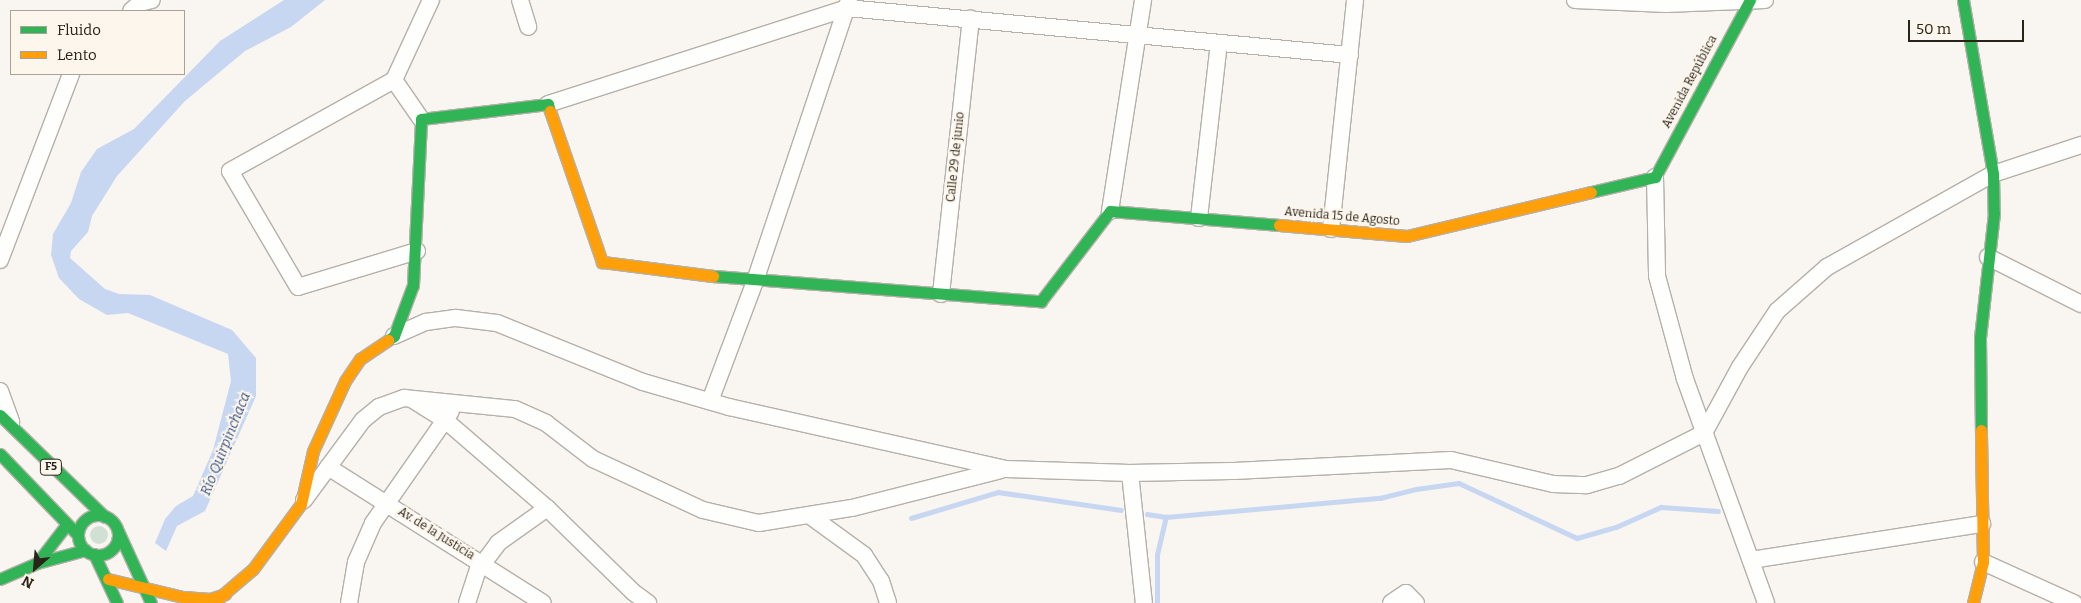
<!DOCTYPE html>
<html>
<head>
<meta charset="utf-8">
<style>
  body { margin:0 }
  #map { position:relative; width:2081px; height:603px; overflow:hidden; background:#f9f5f0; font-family:Bitter,serif }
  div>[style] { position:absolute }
  .green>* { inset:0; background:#d0e1d3 }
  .round { border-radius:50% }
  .water>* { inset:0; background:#c7d7f1 }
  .stream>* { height:4.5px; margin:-2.25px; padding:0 2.25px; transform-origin:2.25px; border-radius:2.25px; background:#c7d7f1 }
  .roads { filter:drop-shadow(1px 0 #b5b0aa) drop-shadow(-1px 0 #b5b0aa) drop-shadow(0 1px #b5b0aa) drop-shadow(0 -1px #b5b0aa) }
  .street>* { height:16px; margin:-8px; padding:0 8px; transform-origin:8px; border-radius:8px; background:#fefefd }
  .fast>* { height:11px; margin:-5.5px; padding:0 5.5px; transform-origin:5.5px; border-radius:5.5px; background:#30b455 }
  .fast>.ring { margin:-5.5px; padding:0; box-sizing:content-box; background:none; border:11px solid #30b455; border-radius:50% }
  .slow>* { height:11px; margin:-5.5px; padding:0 5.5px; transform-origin:5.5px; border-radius:5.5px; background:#ff9f0a }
  span { translate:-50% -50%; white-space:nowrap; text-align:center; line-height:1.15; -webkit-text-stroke:4px #fdf6ec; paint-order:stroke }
  .shield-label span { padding:1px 4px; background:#fdf6ec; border:1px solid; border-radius:4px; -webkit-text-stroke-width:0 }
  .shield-label { font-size:11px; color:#29231a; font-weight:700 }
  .street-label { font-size:12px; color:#29231a }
  .water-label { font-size:14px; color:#345286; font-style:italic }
  .legend { position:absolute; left:10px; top:10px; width:175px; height:65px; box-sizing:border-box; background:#fdf6ec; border:1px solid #a8a298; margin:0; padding:6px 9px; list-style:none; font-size:15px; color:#29231a }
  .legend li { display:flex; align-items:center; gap:10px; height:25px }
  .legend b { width:25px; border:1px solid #a8a298 }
  .north { position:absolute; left:10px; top:543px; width:50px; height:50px; -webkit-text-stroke:4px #fdf6ec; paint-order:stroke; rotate:207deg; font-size:14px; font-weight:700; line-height:20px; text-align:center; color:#29231a }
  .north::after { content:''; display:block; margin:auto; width:18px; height:22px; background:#29231a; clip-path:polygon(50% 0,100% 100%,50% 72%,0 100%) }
  .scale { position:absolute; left:1908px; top:20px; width:116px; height:22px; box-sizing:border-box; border:2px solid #29231a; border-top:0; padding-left:6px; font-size:15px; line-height:18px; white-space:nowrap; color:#29231a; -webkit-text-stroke:4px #fdf6ec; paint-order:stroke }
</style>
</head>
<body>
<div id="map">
  <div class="green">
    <div class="round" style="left:90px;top:526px;width:18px;height:18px"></div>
  </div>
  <div class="water">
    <div style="clip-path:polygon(284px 0,325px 0,291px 27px,245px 51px,185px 101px,117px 176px,92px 216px,88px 232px,71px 251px,70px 258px,105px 289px,119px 294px,150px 295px,232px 330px,256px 358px,256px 396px,205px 511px,177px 526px,166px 551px,155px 543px,165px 519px,176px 506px,193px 496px,213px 450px,231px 381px,228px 354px,128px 313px,107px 315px,79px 299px,59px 278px,51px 255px,53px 234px,71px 203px,81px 172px,97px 149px,134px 129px,220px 41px)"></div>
  </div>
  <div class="stream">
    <div style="left:1147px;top:514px;width:19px;rotate:9deg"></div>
    <div style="left:1166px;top:517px;width:215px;rotate:-5.1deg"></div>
    <div style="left:1380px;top:498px;width:37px;rotate:-14deg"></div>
    <div style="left:1416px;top:489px;width:43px;rotate:-7.9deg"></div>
    <div style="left:1459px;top:483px;width:130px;rotate:25deg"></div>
    <div style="left:1577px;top:538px;width:41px;rotate:-15.8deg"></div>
    <div style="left:1616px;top:527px;width:49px;rotate:-24deg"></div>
    <div style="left:1661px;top:507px;width:57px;rotate:4deg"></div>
    <div style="left:911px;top:518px;width:91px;rotate:-16.6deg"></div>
    <div style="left:998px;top:492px;width:124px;rotate:8.3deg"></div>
    <div style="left:1157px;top:603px;width:48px;rotate:-90deg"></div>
    <div style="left:1157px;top:555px;width:39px;rotate:-77deg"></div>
  </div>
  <div class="roads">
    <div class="street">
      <div style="left:520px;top:0;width:28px;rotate:73deg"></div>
      <div style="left:1575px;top:0;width:91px;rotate:2.5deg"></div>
      <div style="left:1666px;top:4px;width:99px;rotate:-2.3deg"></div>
      <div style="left:131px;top:11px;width:12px;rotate:-42deg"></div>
      <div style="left:140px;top:3px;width:12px;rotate:-14deg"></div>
      <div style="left:394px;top:80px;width:47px;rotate:55.3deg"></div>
      <div style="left:548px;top:104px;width:314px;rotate:-17.8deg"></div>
      <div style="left:847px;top:8px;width:505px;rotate:5.34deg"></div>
      <div style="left:1655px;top:177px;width:99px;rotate:88.8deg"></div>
      <div style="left:1657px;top:276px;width:107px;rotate:74.8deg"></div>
      <div style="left:1685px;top:379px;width:238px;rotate:70.1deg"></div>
      <div style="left:1110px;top:211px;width:214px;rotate:-81.1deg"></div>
      <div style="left:1199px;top:218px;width:176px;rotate:-83.5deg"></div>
      <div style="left:1331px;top:229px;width:230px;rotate:-84deg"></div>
      <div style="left:417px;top:251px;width:124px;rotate:163.2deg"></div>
      <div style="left:298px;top:287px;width:134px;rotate:-120.4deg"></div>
      <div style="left:230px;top:171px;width:188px;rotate:-29deg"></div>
      <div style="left:394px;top:80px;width:88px;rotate:-65.2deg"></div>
      <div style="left:1988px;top:257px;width:104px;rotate:26.8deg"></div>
      <div style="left:0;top:260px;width:199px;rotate:-69.1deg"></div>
      <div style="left:941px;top:294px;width:277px;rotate:-83.8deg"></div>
      <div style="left:394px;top:336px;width:35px;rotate:-24deg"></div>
      <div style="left:426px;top:322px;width:30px;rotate:-8deg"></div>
      <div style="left:456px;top:318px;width:41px;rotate:7deg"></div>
      <div style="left:497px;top:323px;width:157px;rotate:22deg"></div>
      <div style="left:643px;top:382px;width:90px;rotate:16.2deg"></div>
      <div style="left:729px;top:407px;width:284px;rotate:12.6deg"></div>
      <div style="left:1006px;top:469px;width:124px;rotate:1.8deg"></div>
      <div style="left:1130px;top:473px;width:104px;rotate:-1.1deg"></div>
      <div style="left:1234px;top:471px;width:217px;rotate:-2.9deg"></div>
      <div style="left:1451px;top:460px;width:105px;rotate:13.2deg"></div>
      <div style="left:1553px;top:484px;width:34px;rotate:2deg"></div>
      <div style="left:1587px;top:485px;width:33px;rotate:-16deg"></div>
      <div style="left:1619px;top:476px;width:95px;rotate:-26.8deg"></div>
      <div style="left:1704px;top:433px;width:75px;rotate:-61.4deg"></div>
      <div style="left:1740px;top:367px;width:67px;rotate:-56.5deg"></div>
      <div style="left:1777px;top:311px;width:67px;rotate:-41.3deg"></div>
      <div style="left:1827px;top:267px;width:190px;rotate:-29.3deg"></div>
      <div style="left:1993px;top:174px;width:93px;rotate:-18.2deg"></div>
      <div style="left:0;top:391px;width:33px;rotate:70deg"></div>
      <div style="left:413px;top:400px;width:38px;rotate:32deg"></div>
      <div style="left:445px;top:420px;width:135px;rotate:40.8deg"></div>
      <div style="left:547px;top:508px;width:120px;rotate:44.3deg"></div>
      <div style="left:633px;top:592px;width:19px;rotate:36deg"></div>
      <div style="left:710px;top:401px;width:128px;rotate:-69.4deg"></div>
      <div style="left:755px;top:281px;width:296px;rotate:-71.5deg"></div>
      <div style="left:328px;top:467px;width:254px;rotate:32.3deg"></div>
      <div style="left:1130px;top:473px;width:131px;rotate:83.9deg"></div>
      <div style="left:304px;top:500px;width:99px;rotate:-53.6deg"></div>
      <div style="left:363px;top:420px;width:21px;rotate:-39deg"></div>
      <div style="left:379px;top:407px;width:27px;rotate:-20deg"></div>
      <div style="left:404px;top:398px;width:112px;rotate:5.7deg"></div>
      <div style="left:515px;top:409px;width:34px;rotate:24deg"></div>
      <div style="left:546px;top:423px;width:59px;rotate:37.5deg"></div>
      <div style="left:593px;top:459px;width:121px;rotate:24.9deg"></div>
      <div style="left:703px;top:510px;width:57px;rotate:13.1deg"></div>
      <div style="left:759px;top:523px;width:94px;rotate:-9.2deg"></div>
      <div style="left:852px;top:508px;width:154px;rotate:-14.3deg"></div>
      <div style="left:809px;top:515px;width:68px;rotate:36deg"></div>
      <div style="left:864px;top:555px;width:31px;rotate:57deg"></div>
      <div style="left:881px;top:581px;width:23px;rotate:72deg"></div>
      <div style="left:1751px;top:560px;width:234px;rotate:-8.9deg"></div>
      <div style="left:1983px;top:562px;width:100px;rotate:24.3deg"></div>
      <div style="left:349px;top:603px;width:42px;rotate:-80.3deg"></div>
      <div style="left:356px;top:562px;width:43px;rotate:-66.4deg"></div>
      <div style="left:373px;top:523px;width:136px;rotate:-55.1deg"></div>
      <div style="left:467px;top:603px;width:35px;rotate:-72deg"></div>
      <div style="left:478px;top:570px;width:34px;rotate:-53deg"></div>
      <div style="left:498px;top:543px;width:60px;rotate:-35.5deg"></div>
      <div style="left:1391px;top:603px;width:18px;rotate:-34deg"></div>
      <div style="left:1406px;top:593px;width:14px;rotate:45deg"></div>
    </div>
    <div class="fast">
      <div style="left:1963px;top:0;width:177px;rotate:80.2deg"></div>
      <div style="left:1993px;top:174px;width:39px;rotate:89deg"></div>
      <div style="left:1994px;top:213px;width:126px;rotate:96.4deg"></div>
      <div style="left:1980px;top:338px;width:92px;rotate:89.4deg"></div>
      <div style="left:1591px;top:192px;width:66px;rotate:-13.2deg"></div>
      <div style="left:1655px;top:177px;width:201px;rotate:-61.8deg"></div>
      <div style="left:713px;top:276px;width:329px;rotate:4.4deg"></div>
      <div style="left:1041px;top:301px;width:113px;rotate:-52.5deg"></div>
      <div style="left:1110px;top:211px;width:170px;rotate:4.7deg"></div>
      <div style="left:388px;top:340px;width:7px;rotate:-34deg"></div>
      <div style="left:394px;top:336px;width:54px;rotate:-69.6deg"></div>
      <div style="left:413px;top:285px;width:166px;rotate:-87.2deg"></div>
      <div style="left:421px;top:119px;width:128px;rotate:-6.7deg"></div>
      <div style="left:548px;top:104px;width:7px;rotate:74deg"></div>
      <div style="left:0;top:415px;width:146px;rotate:44.2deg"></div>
      <div style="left:0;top:454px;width:112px;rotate:46.1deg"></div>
      <div class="ring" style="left:78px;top:515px;width:29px;height:29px"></div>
      <div style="left:118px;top:531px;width:79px;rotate:65.4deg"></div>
      <div style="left:94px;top:554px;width:54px;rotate:64.9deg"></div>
      <div style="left:37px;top:563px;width:49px;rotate:-52.4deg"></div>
      <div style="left:0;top:579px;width:40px;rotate:-23.4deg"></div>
      <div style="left:37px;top:563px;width:50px;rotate:-15.2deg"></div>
    </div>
    <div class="slow">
      <div style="left:550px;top:111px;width:160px;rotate:71deg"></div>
      <div style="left:602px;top:262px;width:112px;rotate:7.2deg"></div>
      <div style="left:1279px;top:225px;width:128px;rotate:4.9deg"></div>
      <div style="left:1407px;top:236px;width:189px;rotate:-13.4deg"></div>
      <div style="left:108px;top:579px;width:77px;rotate:13.5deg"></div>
      <div style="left:183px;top:597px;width:27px;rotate:4deg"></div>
      <div style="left:210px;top:599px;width:16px;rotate:-18deg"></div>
      <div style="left:213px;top:603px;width:52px;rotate:-40.4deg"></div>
      <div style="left:253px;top:569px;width:81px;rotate:-53.6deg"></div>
      <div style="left:301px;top:504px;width:54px;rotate:-77.2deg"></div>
      <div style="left:313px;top:451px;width:77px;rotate:-65.4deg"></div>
      <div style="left:345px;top:381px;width:27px;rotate:-56deg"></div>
      <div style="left:360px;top:359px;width:34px;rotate:-34deg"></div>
      <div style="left:1973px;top:603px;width:42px;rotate:-76.3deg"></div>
      <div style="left:1983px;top:562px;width:132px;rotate:-90.9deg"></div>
    </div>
  </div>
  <div class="shield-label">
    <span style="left:51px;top:467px">F5</span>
  </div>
  <div class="street-label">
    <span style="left:1690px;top:82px;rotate:-62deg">Avenida República</span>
    <span style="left:956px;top:157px;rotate:-84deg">Calle 29 de junio</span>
    <span style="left:1342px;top:217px;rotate:5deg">Avenida 15 de Agosto</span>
    <span style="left:436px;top:534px;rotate:32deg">Av. de la Justicia</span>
  </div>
  <div class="water-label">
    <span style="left:226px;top:444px;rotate:-68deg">Río Quirpinchaca</span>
  </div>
  <ul class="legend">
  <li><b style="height:6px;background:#30b455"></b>Fluido</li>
  <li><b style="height:6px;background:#ff9f0a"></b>Lento</li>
  </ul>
  <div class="north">N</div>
  <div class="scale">50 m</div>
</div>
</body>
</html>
